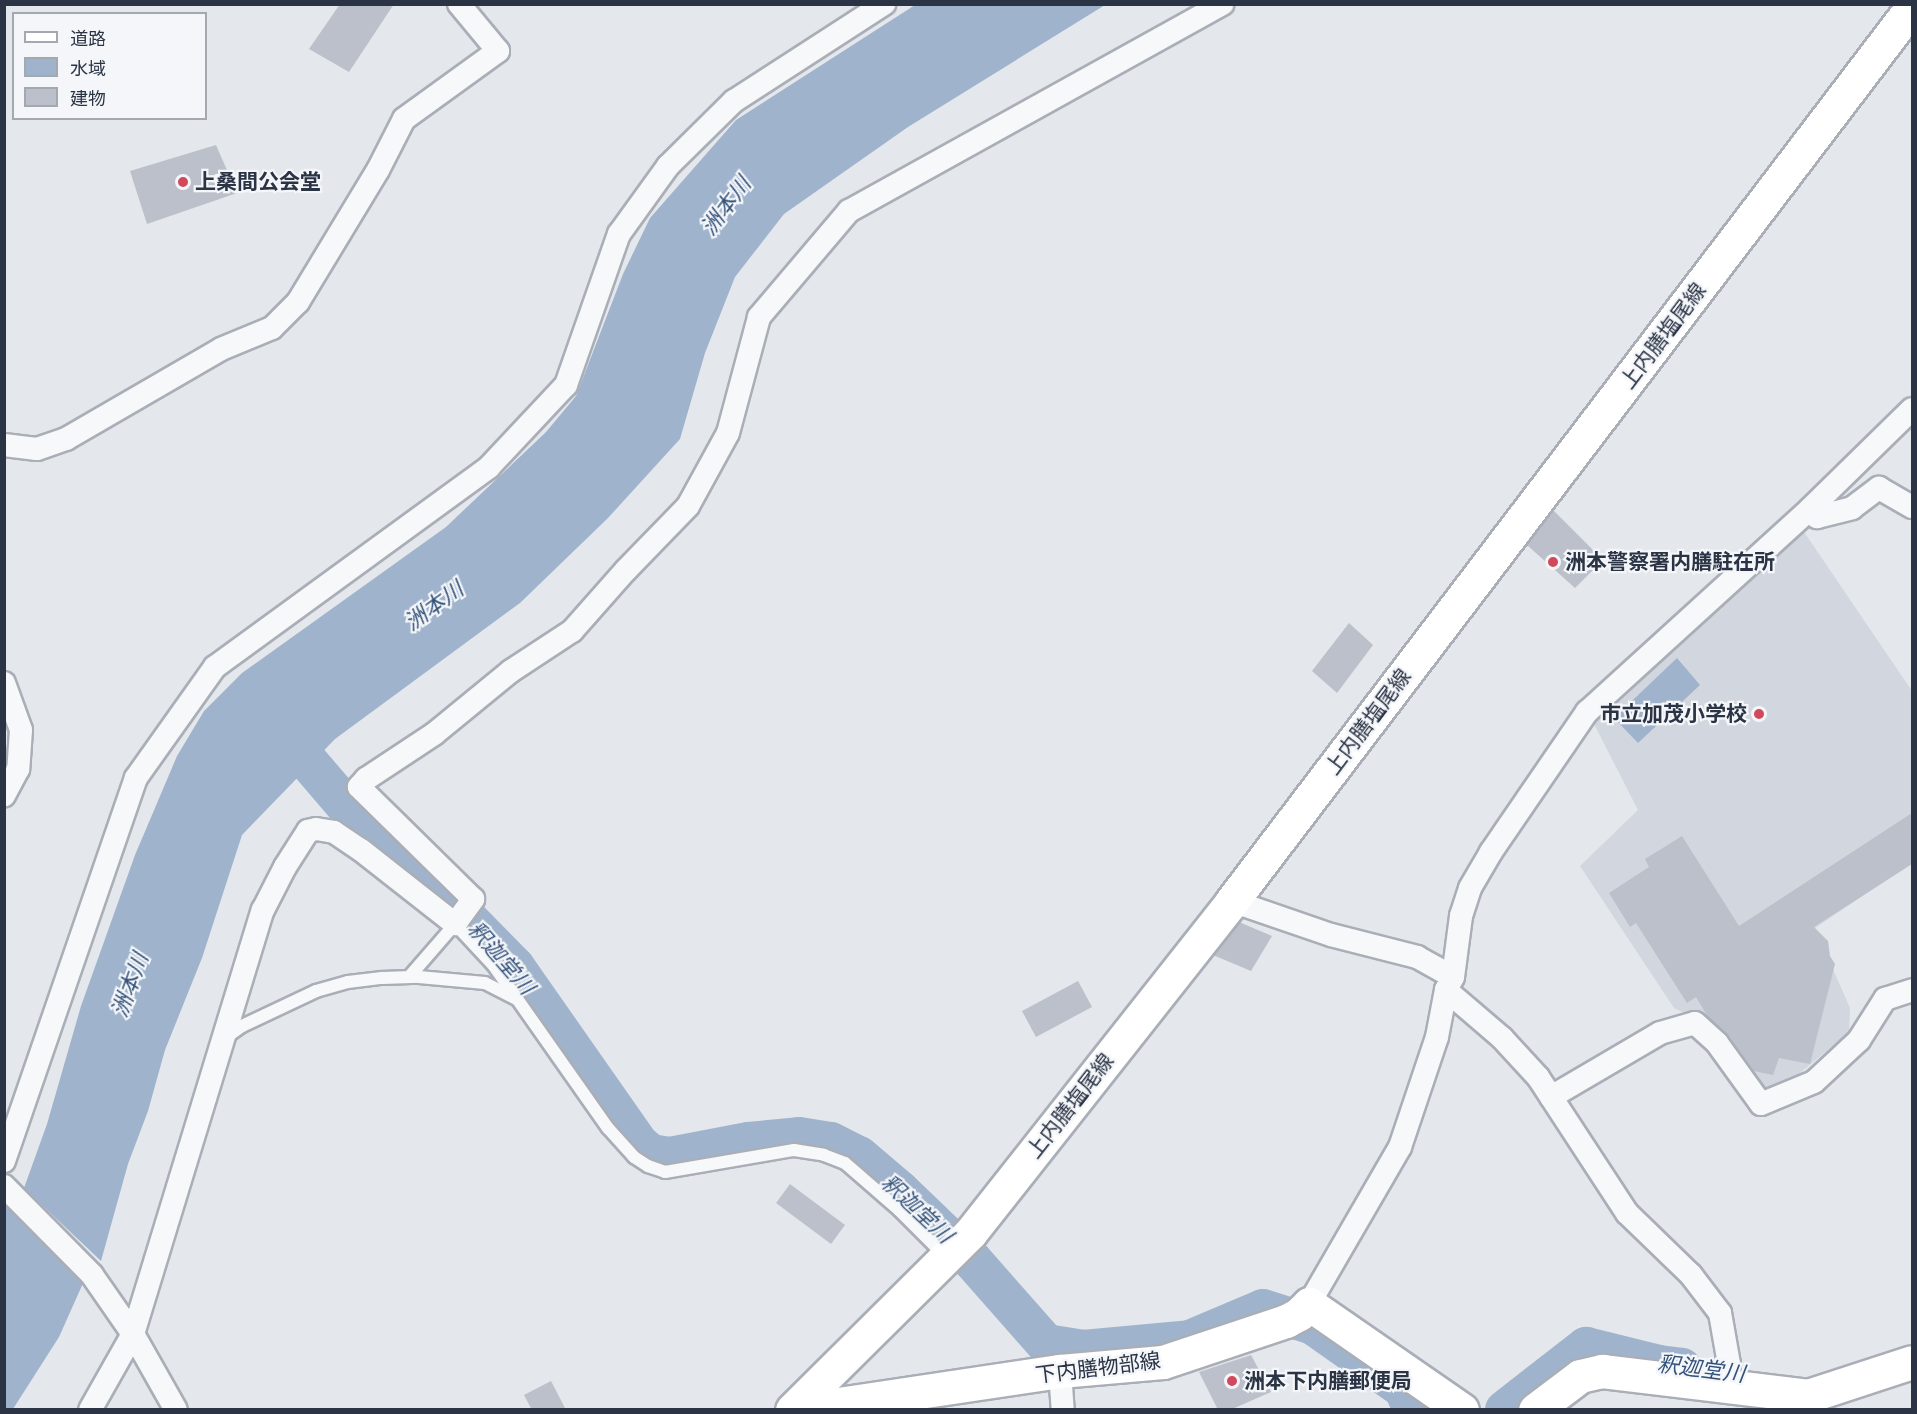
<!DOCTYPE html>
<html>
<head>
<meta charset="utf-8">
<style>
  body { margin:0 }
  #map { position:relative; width:1917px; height:1414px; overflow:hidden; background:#e4e7ec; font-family:"DejaVu Sans","Noto Sans JP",sans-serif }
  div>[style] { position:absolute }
  .built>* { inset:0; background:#d2d6de }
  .water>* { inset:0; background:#9fb4cc }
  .river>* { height:40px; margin:-20px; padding:0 20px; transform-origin:20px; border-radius:20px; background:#9fb4cc }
  .building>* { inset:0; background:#bbc0ca }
  .roads { filter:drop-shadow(2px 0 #a9aeb7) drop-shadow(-2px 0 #a9aeb7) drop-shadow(0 2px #a9aeb7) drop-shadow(0 -2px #a9aeb7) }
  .service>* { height:12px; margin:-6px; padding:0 6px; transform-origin:6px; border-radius:6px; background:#f7f8fa }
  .minor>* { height:22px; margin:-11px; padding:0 11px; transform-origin:11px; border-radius:11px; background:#f7f8fa }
  .secondary>* { height:33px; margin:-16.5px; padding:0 16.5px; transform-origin:16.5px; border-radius:16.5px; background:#fff }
  .dots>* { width:16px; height:16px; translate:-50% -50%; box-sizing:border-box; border:3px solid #f4f6f9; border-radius:50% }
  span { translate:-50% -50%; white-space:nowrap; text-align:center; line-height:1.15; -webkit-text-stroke:4.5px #f4f6f9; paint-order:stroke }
  .poi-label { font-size:21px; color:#2b3445; font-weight:700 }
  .left { translate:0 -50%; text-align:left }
  .right { translate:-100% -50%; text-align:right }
  .street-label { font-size:21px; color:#2b3445 }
  .water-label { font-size:22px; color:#34527a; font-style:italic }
  .frame { position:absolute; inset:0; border:6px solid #2b3445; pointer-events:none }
  .legend { position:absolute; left:12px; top:12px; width:195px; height:108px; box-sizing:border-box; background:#f4f6f9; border:2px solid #a4a8b1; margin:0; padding:8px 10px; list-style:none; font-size:18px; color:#2b3445 }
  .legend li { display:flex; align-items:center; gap:12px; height:30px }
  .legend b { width:30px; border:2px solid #a4a8b1 }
</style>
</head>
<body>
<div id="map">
  <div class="built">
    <div style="clip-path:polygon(1800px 526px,1912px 691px,1912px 863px,1815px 928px,1850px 1008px,1849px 1032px,1787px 1084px,1768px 1089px,1742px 1075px,1704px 1023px,1674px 1008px,1580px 866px,1638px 810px,1594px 724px)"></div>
  </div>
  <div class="water">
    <div style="clip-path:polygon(915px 5px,1105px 5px,908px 127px,784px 214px,735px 277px,705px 353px,680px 439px,608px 518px,520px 603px,335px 739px,242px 835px,202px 958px,165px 1050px,148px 1111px,128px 1164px,101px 1261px,24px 1188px,47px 1124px,81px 1006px,135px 855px,177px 756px,204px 711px,242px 673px,446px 527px,546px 432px,576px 396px,623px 274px,650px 218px,736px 120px)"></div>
    <div style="clip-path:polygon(1677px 658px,1700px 685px,1638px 743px,1614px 718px)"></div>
    <div style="clip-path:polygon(5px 1201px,84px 1281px,59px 1337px,13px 1409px,5px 1410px)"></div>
  </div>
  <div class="river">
    <div style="left:275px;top:723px;width:128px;rotate:49.4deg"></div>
    <div style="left:358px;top:820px;width:108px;rotate:41.6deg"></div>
    <div style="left:463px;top:914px;width:74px;rotate:45.5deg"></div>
    <div style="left:515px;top:967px;width:216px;rotate:55deg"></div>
    <div style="left:639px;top:1144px;width:16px;rotate:40deg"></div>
    <div style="left:651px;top:1154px;width:19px;rotate:9deg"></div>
    <div style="left:670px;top:1157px;width:80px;rotate:-10.8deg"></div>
    <div style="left:749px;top:1142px;width:50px;rotate:-5.7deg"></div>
    <div style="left:799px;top:1137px;width:32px;rotate:9deg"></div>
    <div style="left:831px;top:1142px;width:31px;rotate:27deg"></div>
    <div style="left:859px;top:1156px;width:54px;rotate:40.5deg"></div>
    <div style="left:900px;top:1191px;width:100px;rotate:43.8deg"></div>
    <div style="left:972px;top:1260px;width:112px;rotate:48.6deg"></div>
    <div style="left:1046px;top:1344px;width:37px;rotate:9deg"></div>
    <div style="left:1083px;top:1350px;width:107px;rotate:-5.3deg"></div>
    <div style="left:1190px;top:1340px;width:79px;rotate:-23deg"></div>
    <div style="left:1263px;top:1309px;width:52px;rotate:17.7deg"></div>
    <div style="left:1313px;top:1325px;width:111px;rotate:35.1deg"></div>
    <div style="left:1404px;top:1389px;width:23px;rotate:67deg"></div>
    <div style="left:1505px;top:1410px;width:103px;rotate:-37.9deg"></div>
    <div style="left:1586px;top:1347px;width:75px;rotate:13.9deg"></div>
    <div style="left:1659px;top:1365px;width:23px;rotate:7deg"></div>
  </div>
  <div class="building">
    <div style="clip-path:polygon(340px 4px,394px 4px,349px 72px,309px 49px)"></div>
    <div style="clip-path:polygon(216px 145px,237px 193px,147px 224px,130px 171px)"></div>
    <div style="clip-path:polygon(1553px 510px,1603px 560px,1575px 588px,1527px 545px)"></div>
    <div style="clip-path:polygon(1349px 623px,1373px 645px,1337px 693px,1312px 671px)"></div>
    <div style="clip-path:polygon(1912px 813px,1912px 864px,1814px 927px,1828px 941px,1830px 956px,1835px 964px,1810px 1064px,1779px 1058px,1773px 1075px,1754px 1071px,1728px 1035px,1708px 1017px,1696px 997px,1687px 1003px,1636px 923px,1630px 927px,1609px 893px,1649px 867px,1645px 859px,1682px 836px,1739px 926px)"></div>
    <div style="clip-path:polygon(1239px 922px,1272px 936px,1251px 971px,1213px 955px)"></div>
    <div style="clip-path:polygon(1078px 981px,1092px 1007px,1036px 1037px,1022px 1011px)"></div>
    <div style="clip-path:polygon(790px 1184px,845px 1225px,831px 1244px,776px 1203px)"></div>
    <div style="clip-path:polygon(1251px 1355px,1271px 1392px,1230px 1410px,1218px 1410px,1199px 1372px)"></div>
    <div style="clip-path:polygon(551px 1381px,566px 1410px,532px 1410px,524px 1395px)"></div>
  </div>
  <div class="roads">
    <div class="service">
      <div style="left:409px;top:977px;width:70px;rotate:-49deg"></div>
      <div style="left:455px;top:924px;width:57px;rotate:47.1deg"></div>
      <div style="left:494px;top:966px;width:198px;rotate:54.9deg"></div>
      <div style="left:608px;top:1128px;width:39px;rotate:48deg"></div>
      <div style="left:634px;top:1157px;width:17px;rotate:33deg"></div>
      <div style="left:648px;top:1166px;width:18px;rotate:19deg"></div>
      <div style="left:665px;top:1172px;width:131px;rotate:-9.7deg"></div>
      <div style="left:794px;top:1150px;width:30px;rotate:9deg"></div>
      <div style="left:824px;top:1155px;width:22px;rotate:21deg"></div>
      <div style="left:845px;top:1163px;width:72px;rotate:41deg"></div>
      <div style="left:899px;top:1210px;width:64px;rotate:45deg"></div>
      <div style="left:225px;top:1038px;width:21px;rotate:-35deg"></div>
      <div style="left:242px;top:1026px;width:82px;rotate:-25.3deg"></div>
      <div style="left:316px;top:991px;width:33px;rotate:-16deg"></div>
      <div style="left:348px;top:982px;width:34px;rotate:-7deg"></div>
      <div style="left:382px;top:978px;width:37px;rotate:-2deg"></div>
      <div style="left:419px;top:977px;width:66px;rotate:5.2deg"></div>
      <div style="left:485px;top:983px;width:34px;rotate:27deg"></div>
    </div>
    <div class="minor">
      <div style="left:4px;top:445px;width:33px;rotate:7deg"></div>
      <div style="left:37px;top:449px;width:31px;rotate:-19deg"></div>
      <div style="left:66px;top:439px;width:179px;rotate:-30.1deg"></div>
      <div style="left:221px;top:349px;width:55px;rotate:-22.4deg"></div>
      <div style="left:272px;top:328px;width:37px;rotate:-45deg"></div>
      <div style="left:298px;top:302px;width:154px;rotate:-58.8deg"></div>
      <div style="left:378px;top:170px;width:57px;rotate:-63deg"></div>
      <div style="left:404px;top:119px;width:116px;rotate:-35.9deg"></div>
      <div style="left:498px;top:51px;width:61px;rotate:-129.7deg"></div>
      <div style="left:1811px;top:508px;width:11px;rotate:56deg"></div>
      <div style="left:1817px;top:517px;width:36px;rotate:-14deg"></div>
      <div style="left:1852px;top:508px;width:34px;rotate:-37deg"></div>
      <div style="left:1879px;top:488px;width:38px;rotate:30deg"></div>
      <div style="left:4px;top:683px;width:50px;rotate:70.1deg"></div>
      <div style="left:21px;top:730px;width:39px;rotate:94deg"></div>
      <div style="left:18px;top:769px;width:30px;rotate:118deg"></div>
      <div style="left:1232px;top:901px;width:105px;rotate:19deg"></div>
      <div style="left:1331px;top:935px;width:89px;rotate:14.3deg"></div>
      <div style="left:1417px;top:957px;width:41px;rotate:29.1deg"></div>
      <div style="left:1446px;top:990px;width:74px;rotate:40.6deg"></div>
      <div style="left:1502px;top:1038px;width:53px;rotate:47.3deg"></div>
      <div style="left:1538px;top:1077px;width:163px;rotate:56.8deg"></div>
      <div style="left:1627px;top:1213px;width:89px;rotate:44.1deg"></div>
      <div style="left:1691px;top:1275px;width:48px;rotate:52.7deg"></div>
      <div style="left:1720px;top:1313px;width:52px;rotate:80deg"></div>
      <div style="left:1729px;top:1364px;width:23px;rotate:95deg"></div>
      <div style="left:1551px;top:1097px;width:126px;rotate:-30.4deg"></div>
      <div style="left:1660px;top:1033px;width:36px;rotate:-16deg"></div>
      <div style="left:1695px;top:1023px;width:30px;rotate:42deg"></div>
      <div style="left:1717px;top:1043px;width:75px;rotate:54.2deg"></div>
      <div style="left:1761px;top:1104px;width:57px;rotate:-22.5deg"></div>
      <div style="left:1814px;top:1082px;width:62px;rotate:-43deg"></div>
      <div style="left:1859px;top:1040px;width:49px;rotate:-57.6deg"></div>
      <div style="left:1885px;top:999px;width:28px;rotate:-18deg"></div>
      <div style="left:4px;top:1161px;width:405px;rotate:-71deg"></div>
      <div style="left:136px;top:778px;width:136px;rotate:-54.6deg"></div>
      <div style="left:215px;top:667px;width:339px;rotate:-36.1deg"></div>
      <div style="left:489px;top:467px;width:112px;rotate:-46.8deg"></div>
      <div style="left:566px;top:385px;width:160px;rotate:-70.7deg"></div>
      <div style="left:619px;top:234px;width:84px;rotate:-54.2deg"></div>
      <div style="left:668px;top:166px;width:93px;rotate:-44.6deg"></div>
      <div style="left:734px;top:101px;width:179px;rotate:-32.9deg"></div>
      <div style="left:4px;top:1186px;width:125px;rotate:45.3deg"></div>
      <div style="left:92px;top:1275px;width:72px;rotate:55.2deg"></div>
      <div style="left:133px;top:1334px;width:87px;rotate:60.5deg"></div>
      <div style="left:1309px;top:1304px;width:181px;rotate:-59.9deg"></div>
      <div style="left:1400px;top:1147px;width:116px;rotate:-71.4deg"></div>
      <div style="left:1437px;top:1037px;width:48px;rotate:-79.2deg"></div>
      <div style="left:1446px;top:990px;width:15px;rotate:-62deg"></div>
      <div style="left:1453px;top:977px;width:62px;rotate:-82.5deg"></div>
      <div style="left:1461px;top:916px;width:29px;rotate:-72deg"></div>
      <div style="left:1470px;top:888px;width:42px;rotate:-59.7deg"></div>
      <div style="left:1491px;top:852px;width:170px;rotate:-55.6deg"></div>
      <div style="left:1587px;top:712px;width:303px;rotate:-42.3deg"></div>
      <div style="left:1811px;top:508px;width:141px;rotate:-44.4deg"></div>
      <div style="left:1060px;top:1371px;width:39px;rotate:86deg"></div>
      <div style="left:90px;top:1410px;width:87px;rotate:-60.5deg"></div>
      <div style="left:133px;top:1334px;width:443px;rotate:-73deg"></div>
      <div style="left:263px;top:910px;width:48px;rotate:-62.9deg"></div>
      <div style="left:285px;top:867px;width:43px;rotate:-57.4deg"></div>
      <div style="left:308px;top:831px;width:8px;rotate:-14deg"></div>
      <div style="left:316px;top:829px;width:18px;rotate:9deg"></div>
      <div style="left:334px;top:832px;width:32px;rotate:34deg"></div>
      <div style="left:361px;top:850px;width:120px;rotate:38.2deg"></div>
      <div style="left:455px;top:924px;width:31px;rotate:-54deg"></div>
      <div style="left:473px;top:899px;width:160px;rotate:-135.5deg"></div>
      <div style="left:359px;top:787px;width:11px;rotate:-49deg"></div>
      <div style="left:366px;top:779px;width:82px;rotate:-33.5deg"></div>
      <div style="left:434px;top:734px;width:99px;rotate:-39.3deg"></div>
      <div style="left:511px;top:671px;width:73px;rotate:-33.3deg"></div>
      <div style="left:572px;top:631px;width:81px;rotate:-48.5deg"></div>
      <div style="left:626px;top:570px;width:89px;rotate:-45.9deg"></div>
      <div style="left:688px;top:506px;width:83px;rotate:-61.3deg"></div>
      <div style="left:728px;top:433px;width:120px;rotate:-75deg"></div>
      <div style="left:759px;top:317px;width:139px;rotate:-49.7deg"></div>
      <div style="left:849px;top:211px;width:427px;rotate:-29deg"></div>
    </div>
    <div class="secondary">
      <div style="left:792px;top:1410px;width:252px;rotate:-44.8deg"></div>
      <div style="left:971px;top:1232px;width:422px;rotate:-51.7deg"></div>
      <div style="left:1232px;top:901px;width:1123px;rotate:-52.74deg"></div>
      <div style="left:798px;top:1410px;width:265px;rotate:-8.5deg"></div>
      <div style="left:1060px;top:1371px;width:103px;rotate:-5deg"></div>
      <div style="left:1163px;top:1362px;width:130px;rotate:-18.4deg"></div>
      <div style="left:1286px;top:1321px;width:15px;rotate:-28deg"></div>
      <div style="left:1299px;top:1314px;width:14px;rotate:-45deg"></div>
      <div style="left:1309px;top:1304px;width:186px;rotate:34.7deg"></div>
      <div style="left:1535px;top:1410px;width:56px;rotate:-37.1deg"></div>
      <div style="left:1580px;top:1376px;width:23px;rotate:-13deg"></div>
      <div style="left:1602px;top:1371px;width:208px;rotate:6.9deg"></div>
      <div style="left:1808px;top:1396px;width:109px;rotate:-18.1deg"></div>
    </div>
  </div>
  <div class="dots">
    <div style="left:183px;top:182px;background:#d1495b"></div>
    <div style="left:1553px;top:562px;background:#d1495b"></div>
    <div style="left:1759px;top:714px;background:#d1495b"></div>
    <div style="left:1232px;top:1381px;background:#d1495b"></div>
  </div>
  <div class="poi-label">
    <span class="left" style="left:195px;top:182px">上桑間公会堂</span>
    <span class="left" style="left:1565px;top:562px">洲本警察署内膳駐在所</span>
    <span class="right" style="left:1747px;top:714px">市立加茂小学校</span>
    <span class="left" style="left:1244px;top:1381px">洲本下内膳郵便局</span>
  </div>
  <div class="street-label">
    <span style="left:1663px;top:336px;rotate:-53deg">上内膳塩尾線</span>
    <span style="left:1368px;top:722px;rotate:-53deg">上内膳塩尾線</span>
    <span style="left:1070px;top:1106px;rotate:-52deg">上内膳塩尾線</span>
    <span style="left:1098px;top:1368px;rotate:-7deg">下内膳物部線</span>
  </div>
  <div class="water-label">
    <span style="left:726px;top:206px;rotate:-53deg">洲本川</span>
    <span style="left:434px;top:606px;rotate:-36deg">洲本川</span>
    <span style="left:501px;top:958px;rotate:49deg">釈迦堂川</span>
    <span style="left:130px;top:985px;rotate:-70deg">洲本川</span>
    <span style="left:917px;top:1209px;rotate:43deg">釈迦堂川</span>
    <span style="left:1701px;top:1369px;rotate:7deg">釈迦堂川</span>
  </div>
  <div class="frame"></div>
  <ul class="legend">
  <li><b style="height:8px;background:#fff"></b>道路</li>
  <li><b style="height:16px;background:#9fb4cc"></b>水域</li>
  <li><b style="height:16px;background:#bbc0ca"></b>建物</li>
  </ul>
</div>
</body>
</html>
